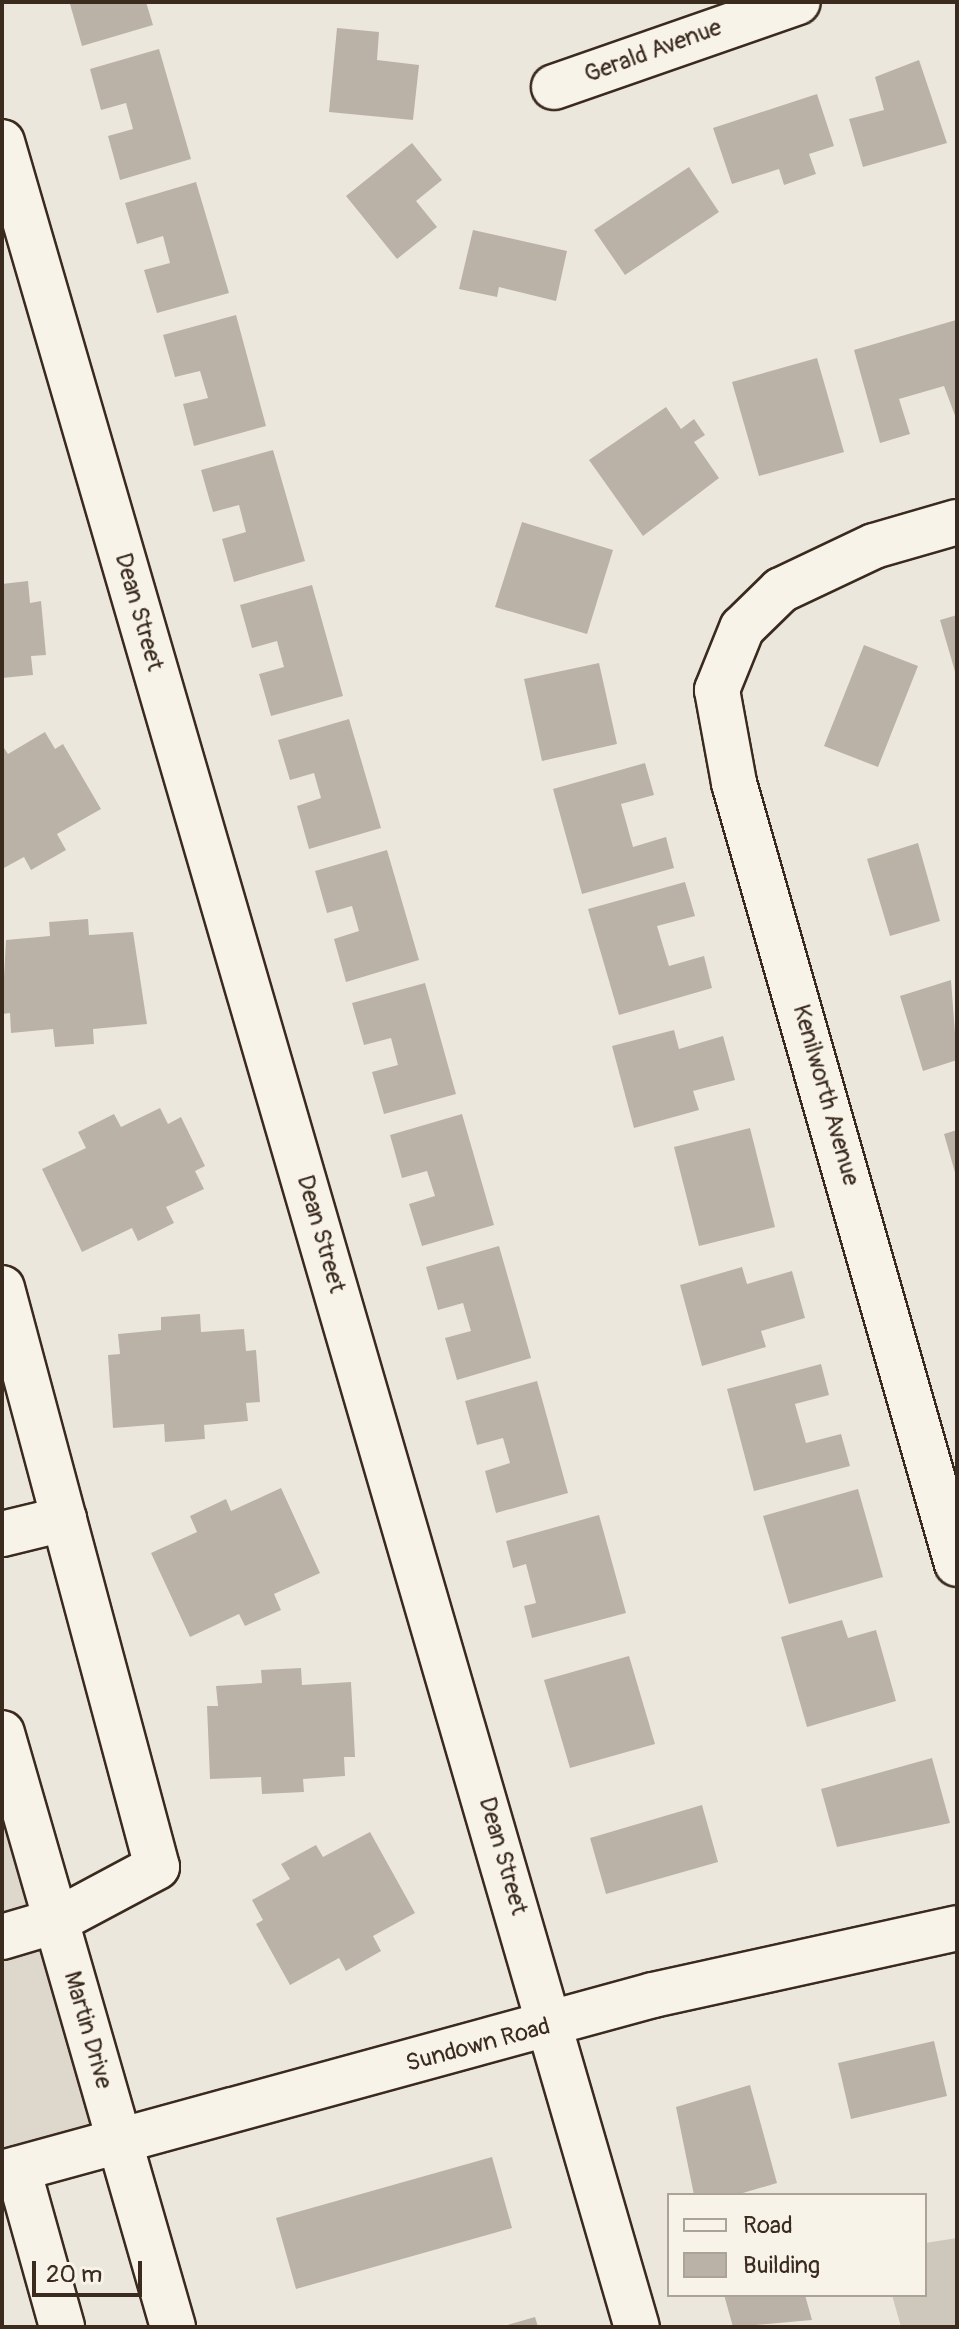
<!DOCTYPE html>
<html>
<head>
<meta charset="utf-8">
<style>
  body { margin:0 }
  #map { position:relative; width:959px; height:2329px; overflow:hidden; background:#ece7dc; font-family:Pangolin,sans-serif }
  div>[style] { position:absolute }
  .built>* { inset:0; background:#ddd7cc }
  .green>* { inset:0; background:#cec8bc }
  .building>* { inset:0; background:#bab2a7 }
  .roads { filter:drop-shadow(2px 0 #3b2a1e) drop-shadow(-2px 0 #3b2a1e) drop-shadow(0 2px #3b2a1e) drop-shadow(0 -2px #3b2a1e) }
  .minor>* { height:44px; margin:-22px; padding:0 22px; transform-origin:22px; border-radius:22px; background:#f7f3e8 }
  span { translate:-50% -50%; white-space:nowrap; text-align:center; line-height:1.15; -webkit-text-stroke:8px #f7f3e8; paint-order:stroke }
  .street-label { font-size:24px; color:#3b2a1e }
  .frame { position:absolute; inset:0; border:4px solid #3b2a1e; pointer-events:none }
  .legend { position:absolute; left:667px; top:2193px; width:260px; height:104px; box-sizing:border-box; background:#f7f3e8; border:2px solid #aca397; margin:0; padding:10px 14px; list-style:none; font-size:24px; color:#3b2a1e }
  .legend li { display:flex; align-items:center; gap:16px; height:40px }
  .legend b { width:40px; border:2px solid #aca397 }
  .scale { position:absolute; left:32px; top:2261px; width:110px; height:36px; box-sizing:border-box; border:4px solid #3b2a1e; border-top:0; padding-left:10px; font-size:24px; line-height:28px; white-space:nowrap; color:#3b2a1e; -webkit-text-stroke:6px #f7f3e8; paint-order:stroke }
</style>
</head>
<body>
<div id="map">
  <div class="built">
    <div style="clip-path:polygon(2px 1733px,108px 2134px,2px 2164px)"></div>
  </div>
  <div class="green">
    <div style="clip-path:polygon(957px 2238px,957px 2327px,901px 2327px,892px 2295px,925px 2295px,925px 2243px)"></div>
  </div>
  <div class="building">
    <div style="clip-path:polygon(146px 2px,153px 25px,82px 46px,70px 4px)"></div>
    <div style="clip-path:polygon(337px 28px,379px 32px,377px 60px,419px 65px,413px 120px,329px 112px)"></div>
    <div style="clip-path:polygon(159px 49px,191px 159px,120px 180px,108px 136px,133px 129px,126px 103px,101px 110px,90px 69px)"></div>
    <div style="clip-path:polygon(919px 60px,947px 143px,863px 167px,849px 119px,884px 110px,875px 77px)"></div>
    <div style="clip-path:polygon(817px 94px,834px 146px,809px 154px,816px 174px,784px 185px,779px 169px,732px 184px,713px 128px)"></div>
    <div style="clip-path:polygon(412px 143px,442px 180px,416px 201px,437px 227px,397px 259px,346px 196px)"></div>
    <div style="clip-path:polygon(689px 167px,719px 212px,625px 275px,594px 230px)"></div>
    <div style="clip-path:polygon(196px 182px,229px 293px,157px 313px,144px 270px,170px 263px,163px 236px,137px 244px,125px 203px)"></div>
    <div style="clip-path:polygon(473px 230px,567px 251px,556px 301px,499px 287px,497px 297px,459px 289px)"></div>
    <div style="clip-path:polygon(236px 315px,266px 426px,194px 446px,183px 404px,208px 398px,200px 371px,175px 377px,163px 335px)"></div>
    <div style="clip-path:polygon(956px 320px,957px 421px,944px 386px,899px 399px,910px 434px,880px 443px,854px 350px)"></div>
    <div style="clip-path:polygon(817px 358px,844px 452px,759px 476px,732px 382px)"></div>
    <div style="clip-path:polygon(666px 407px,681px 429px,694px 419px,705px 435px,694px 442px,719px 478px,643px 536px,589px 460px)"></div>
    <div style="clip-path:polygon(273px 450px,305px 561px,234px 582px,222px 539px,246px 532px,239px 505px,213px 512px,201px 470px)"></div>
    <div style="clip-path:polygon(522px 522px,613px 550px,587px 634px,495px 607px)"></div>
    <div style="clip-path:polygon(28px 581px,30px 603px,41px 601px,46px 655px,31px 656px,33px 675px,2px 678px,2px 584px)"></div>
    <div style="clip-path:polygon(312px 585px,343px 696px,271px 716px,259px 674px,284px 667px,277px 641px,252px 648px,240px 605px)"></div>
    <div style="clip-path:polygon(957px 615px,957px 675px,956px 675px,940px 620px)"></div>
    <div style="clip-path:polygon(864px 645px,918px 666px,878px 767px,824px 746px)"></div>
    <div style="clip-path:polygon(599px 663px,617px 744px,542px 761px,524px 679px)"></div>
    <div style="clip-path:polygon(349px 719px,381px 828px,309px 849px,297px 806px,321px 798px,314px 773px,290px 780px,278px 740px)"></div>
    <div style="clip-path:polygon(45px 732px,55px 749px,63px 744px,101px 809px,57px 834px,66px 850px,31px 870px,24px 857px,2px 869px,2px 745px,8px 754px)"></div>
    <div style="clip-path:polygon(645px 763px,654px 795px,621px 804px,633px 847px,666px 837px,674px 868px,582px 894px,553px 789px)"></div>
    <div style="clip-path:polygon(918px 843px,940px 921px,890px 936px,867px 859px)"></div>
    <div style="clip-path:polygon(387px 850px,419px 960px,346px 982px,334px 939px,359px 931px,352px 906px,327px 913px,315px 871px)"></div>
    <div style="clip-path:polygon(685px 882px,695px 916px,657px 926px,669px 966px,704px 956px,712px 988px,619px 1015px,588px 909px)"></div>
    <div style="clip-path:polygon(88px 919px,89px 935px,133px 932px,147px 1024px,93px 1029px,94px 1044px,55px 1047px,53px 1029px,11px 1033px,10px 1013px,2px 1014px,6px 940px,50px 936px,49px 922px)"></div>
    <div style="clip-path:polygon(951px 980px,957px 1060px,923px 1071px,900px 996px)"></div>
    <div style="clip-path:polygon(425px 983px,456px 1094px,384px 1114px,372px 1072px,398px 1065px,391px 1038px,364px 1045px,352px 1003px)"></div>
    <div style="clip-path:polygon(674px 1030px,679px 1049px,723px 1036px,735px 1080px,693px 1091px,699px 1110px,634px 1128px,612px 1046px)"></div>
    <div style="clip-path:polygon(160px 1108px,168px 1124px,181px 1117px,205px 1166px,195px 1171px,204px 1189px,166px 1207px,174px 1223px,138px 1241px,132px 1228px,82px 1252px,42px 1169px,86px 1148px,78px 1132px,114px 1114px,121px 1127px)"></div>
    <div style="clip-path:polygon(462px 1114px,494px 1225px,422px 1246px,409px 1204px,435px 1196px,427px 1171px,402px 1178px,390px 1135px)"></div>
    <div style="clip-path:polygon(750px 1128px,775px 1227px,699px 1246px,674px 1147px)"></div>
    <div style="clip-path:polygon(957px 1130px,957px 1176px,956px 1176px,944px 1134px)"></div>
    <div style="clip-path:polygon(499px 1246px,531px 1358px,457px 1380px,445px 1338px,471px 1331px,463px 1303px,438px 1310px,426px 1267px)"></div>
    <div style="clip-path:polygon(742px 1267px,747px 1284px,792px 1271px,805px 1318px,761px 1331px,766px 1347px,702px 1366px,680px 1285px)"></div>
    <div style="clip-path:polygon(200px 1314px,201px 1332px,244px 1329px,246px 1351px,256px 1350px,260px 1402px,246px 1403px,248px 1421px,204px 1425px,205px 1439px,165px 1442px,164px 1424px,113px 1428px,108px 1355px,120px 1354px,118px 1334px,161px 1330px,161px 1317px)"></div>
    <div style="clip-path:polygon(821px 1364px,829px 1395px,795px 1404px,806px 1443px,841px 1434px,850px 1466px,754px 1491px,727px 1389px)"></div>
    <div style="clip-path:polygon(537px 1381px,568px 1493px,496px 1513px,485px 1471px,510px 1463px,503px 1438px,477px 1445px,465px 1401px)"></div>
    <div style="clip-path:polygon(281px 1488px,320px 1573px,274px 1594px,281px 1610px,245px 1626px,239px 1614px,190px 1637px,151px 1553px,197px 1532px,190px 1516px,226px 1499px,231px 1511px)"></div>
    <div style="clip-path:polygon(858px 1489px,883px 1577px,789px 1604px,763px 1516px)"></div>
    <div style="clip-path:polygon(599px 1515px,626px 1613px,532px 1638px,524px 1606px,536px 1603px,526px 1564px,513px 1568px,506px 1541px)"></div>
    <div style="clip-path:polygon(842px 1620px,848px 1638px,876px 1630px,896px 1701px,807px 1727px,781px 1637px)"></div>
    <div style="clip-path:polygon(629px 1656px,655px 1744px,570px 1768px,544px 1680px)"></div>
    <div style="clip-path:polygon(301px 1668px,302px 1685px,351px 1682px,355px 1757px,344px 1757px,345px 1776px,303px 1779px,304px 1792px,262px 1794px,261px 1777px,210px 1779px,207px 1706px,218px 1706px,216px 1686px,262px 1683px,261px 1670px)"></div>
    <div style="clip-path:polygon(932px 1758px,950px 1823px,837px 1847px,821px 1789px)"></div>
    <div style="clip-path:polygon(702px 1805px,718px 1862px,606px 1894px,590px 1838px)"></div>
    <div style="clip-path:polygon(370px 1832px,415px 1913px,373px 1936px,381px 1951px,346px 1971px,339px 1958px,290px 1985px,256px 1924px,263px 1920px,252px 1900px,290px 1879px,281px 1864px,316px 1845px,323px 1857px)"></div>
    <div style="clip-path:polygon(934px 2041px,947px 2096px,851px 2119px,838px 2063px)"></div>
    <div style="clip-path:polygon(750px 2085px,777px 2183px,736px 2195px,694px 2195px,676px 2107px)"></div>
    <div style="clip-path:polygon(492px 2157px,512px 2228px,296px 2289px,276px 2218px)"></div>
    <div style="clip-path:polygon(724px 2295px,805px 2295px,812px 2320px,733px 2327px)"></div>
    <div style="clip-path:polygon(535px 2317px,538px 2327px,504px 2327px,504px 2326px)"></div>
  </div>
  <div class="roads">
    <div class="minor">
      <div style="left:554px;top:87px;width:258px;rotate:-19.2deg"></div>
      <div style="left:2px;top:142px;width:2275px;rotate:73.8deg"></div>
      <div style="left:957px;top:522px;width:86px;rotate:163.9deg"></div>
      <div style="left:874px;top:546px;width:103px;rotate:154.7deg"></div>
      <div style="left:781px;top:590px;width:54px;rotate:135.7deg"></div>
      <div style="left:742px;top:628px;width:67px;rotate:112deg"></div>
      <div style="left:717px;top:690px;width:95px;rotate:79.6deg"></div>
      <div style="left:734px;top:783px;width:812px;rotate:74.06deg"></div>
      <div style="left:2px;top:1288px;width:599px;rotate:75.01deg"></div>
      <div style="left:157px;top:1867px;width:115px;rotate:151.9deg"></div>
      <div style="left:56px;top:1921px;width:56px;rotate:163.5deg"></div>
      <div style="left:2px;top:1534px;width:64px;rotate:-13.6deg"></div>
      <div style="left:2px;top:1733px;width:618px;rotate:73.94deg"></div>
      <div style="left:18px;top:2169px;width:164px;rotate:74.4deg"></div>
      <div style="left:2px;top:2173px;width:675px;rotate:-15.29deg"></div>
      <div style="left:653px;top:1995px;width:311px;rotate:-12.4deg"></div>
    </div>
  </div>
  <div class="street-label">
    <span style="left:653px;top:51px;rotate:-20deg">Gerald Avenue</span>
    <span style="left:139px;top:612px;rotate:74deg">Dean Street</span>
    <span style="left:826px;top:1095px;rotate:74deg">Kenilworth Avenue</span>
    <span style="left:321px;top:1234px;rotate:74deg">Dean Street</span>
    <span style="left:503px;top:1856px;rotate:74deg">Dean Street</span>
    <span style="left:88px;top:2030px;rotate:74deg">Martin Drive</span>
    <span style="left:478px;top:2045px;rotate:-15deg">Sundown Road</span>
  </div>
  <div class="frame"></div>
  <ul class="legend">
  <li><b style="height:10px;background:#f7f3e8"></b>Road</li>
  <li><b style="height:22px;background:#bab2a7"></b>Building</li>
  </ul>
  <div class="scale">20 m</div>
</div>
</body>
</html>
